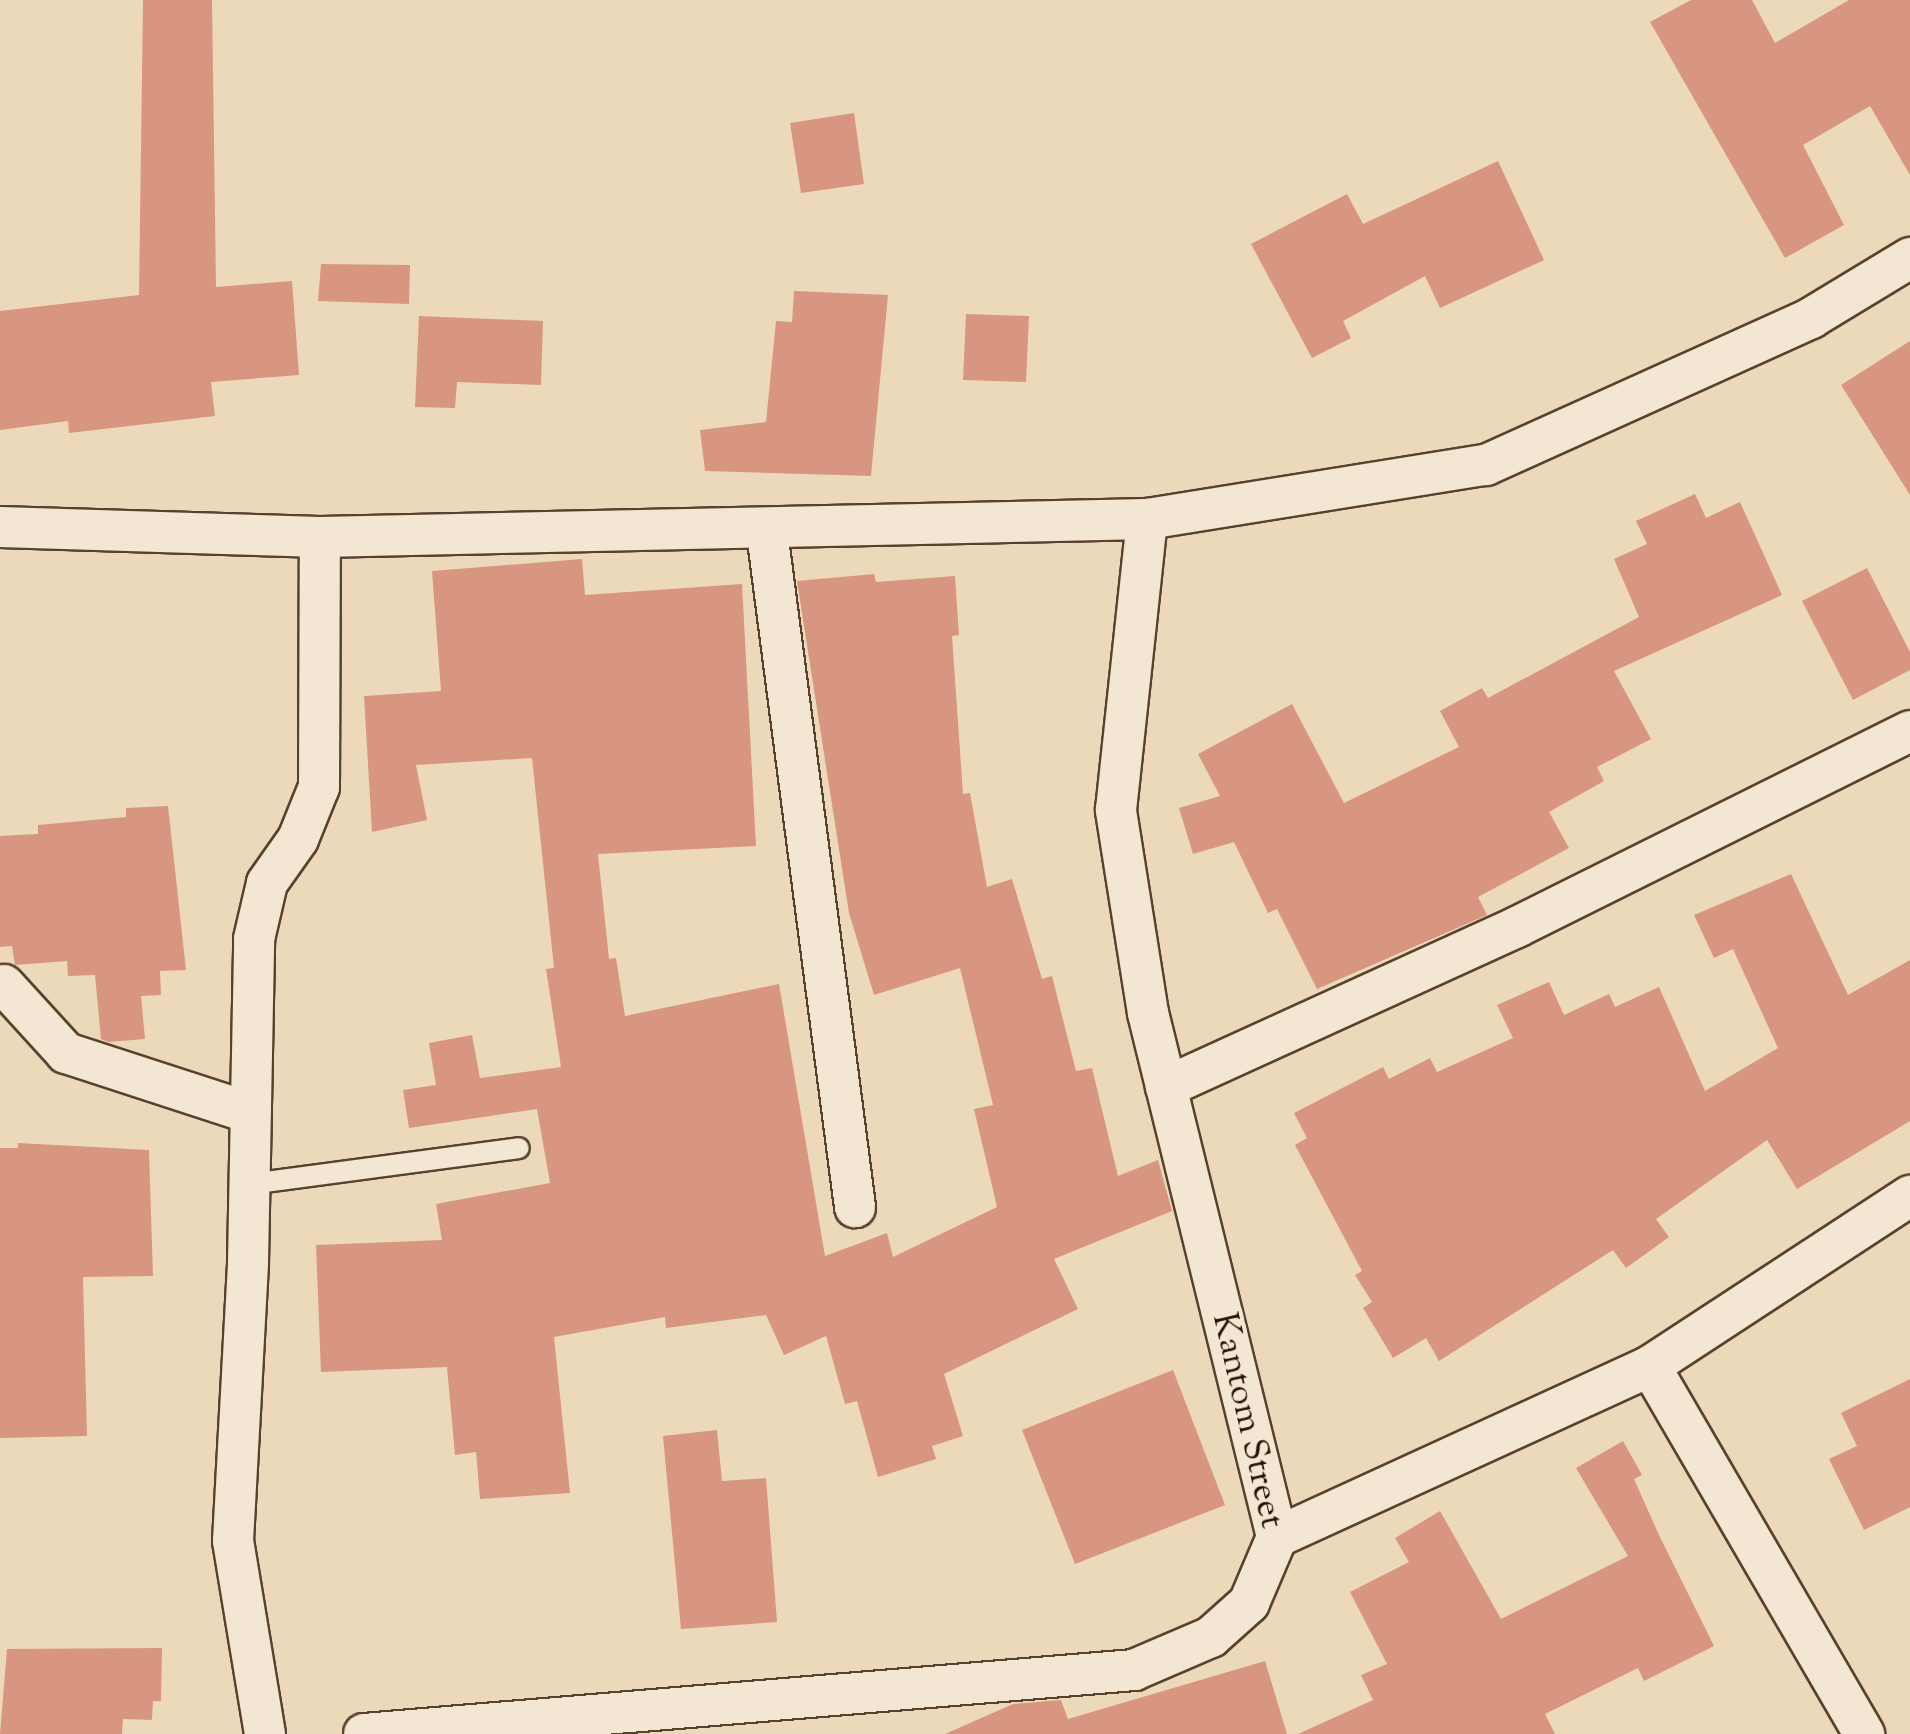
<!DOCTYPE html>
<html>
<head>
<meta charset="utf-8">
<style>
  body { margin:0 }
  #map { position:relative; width:1910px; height:1734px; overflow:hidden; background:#ecd9b9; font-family:"Sorts Mill Goudy",serif }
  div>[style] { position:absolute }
  .building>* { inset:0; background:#d89681 }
  .roads { filter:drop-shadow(2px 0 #58422e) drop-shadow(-2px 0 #58422e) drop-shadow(0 2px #58422e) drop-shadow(0 -2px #58422e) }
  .service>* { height:20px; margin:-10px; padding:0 10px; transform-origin:10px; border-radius:10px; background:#f3e6d2 }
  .minor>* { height:40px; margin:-20px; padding:0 20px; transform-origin:20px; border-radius:20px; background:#f3e6d2 }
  span { translate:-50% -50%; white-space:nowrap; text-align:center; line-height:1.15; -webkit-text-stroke:8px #f3e6d2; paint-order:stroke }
  .street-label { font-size:35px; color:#261000 }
</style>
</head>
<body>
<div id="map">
  <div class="building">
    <div style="clip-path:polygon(143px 0,212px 0,216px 287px,292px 281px,299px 375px,211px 382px,215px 416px,69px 433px,68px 421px,0 430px,0 311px,139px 295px)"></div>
    <div style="clip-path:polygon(1691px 0,1752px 0,1775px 43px,1849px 0,1910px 0,1910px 175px,1870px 106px,1803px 145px,1844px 225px,1785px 258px,1650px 22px)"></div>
    <div style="clip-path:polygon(854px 113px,864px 184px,801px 193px,790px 123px)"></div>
    <div style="clip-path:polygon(1498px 161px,1544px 260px,1440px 308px,1425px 276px,1343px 321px,1351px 338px,1312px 358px,1251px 244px,1347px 194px,1363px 224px)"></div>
    <div style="clip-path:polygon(321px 264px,410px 265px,409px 304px,318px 301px)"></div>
    <div style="clip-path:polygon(794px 291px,888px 295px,871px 476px,705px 471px,700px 430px,766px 422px,776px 321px,792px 322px)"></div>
    <div style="clip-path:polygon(966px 314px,1029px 316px,1026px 382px,963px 380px)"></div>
    <div style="clip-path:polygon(419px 316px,543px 321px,541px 385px,457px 382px,455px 408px,415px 407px)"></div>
    <div style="clip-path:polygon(1910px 341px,1910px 495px,1841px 385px)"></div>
    <div style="clip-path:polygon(1695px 494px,1706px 518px,1740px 502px,1782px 595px,1614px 671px,1651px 739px,1597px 767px,1604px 781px,1549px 812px,1569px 848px,1478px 897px,1487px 915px,1317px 989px,1277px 909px,1268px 913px,1234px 842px,1193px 854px,1179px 808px,1220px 796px,1198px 754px,1292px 704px,1344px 803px,1459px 747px,1440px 711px,1482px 688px,1488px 698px,1639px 617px,1614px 559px,1647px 544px,1636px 521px)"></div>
    <div style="clip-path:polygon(582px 559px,585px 595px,742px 584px,756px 846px,598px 854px,609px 959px,616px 958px,625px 1016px,779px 984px,825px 1256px,887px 1233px,893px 1257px,997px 1207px,974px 1109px,993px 1105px,960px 968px,874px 995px,849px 913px,797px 581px,874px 574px,876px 582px,955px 576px,959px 635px,952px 636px,963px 794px,970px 793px,987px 887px,1012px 879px,1042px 979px,1052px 976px,1076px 1071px,1092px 1068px,1118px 1176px,1158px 1160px,1172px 1211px,1054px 1259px,1078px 1309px,944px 1374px,963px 1436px,932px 1446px,936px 1459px,878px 1477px,857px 1401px,845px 1404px,826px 1336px,784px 1355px,766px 1315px,666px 1328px,665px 1317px,554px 1337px,570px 1493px,480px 1499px,476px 1452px,455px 1455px,447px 1367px,321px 1372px,316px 1245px,442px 1240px,436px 1204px,550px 1183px,537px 1109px,409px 1128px,403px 1090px,436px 1085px,429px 1043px,472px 1035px,480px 1078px,561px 1067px,546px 969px,554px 968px,532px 758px,416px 765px,427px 820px,372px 832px,364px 696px,441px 691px,432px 571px)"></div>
    <div style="clip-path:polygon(1867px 568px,1910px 652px,1910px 670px,1853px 700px,1802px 601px)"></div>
    <div style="clip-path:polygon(168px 806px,186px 970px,160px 971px,161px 995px,141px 996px,145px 1039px,108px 1042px,101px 1039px,95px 975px,68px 976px,67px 961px,15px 965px,12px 946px,0 947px,0 836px,38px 834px,38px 825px,126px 817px,126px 808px)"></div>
    <div style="clip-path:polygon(1791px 874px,1848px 995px,1910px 960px,1910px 1121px,1797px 1189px,1767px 1140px,1656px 1219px,1669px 1237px,1626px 1268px,1613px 1250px,1439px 1361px,1426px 1338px,1393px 1358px,1363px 1308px,1372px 1302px,1355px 1275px,1362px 1271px,1295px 1145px,1307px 1138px,1294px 1113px,1383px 1067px,1389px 1079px,1430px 1058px,1437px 1072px,1513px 1038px,1497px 1005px,1549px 982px,1564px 1015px,1609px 994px,1615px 1007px,1659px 987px,1705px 1091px,1778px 1048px,1733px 949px,1714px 958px,1694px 915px)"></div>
    <div style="clip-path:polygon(18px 1143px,149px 1150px,153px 1276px,83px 1277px,87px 1436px,0 1438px,0 1148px,18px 1148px)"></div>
    <div style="clip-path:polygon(1173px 1370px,1225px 1505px,1075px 1564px,1022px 1430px)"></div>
    <div style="clip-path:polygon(1910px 1379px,1910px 1507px,1864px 1530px,1829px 1459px,1857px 1446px,1841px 1413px)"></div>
    <div style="clip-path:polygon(717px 1430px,722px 1481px,766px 1478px,777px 1622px,681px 1629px,663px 1436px)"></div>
    <div style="clip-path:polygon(1623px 1441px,1642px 1475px,1634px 1479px,1659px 1535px,1714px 1646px,1644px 1681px,1638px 1668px,1545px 1714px,1555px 1734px,1298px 1734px,1373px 1700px,1361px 1675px,1387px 1664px,1350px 1592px,1409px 1562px,1395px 1538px,1440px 1511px,1501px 1619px,1628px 1556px,1576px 1468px)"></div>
    <div style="clip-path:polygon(162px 1648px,161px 1701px,153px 1701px,152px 1720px,123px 1719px,122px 1734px,0 1734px,7px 1649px)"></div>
    <div style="clip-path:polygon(1265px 1661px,1287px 1734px,945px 1734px,1013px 1704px,1061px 1700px,1068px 1719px)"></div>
  </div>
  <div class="roads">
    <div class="service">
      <div style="left:250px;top:1184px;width:271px;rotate:-7.6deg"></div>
    </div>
    <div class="minor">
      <div style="left:0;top:527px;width:320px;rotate:1.8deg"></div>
      <div style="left:320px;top:537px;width:827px;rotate:-1.25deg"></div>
      <div style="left:1147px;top:519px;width:343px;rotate:-9.1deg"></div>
      <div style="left:1486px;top:465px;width:357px;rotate:-24.3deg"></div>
      <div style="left:1811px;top:318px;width:116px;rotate:-31.2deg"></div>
      <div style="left:767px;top:532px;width:681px;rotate:82.57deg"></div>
      <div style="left:4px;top:985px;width:92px;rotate:47.6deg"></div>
      <div style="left:66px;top:1053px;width:194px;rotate:18deg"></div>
      <div style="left:1166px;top:1087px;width:386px;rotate:-24.5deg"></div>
      <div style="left:1517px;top:927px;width:439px;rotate:-26.5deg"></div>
      <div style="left:1650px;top:1366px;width:311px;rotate:-33.2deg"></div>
      <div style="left:1277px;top:1537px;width:410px;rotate:-24.6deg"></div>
      <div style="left:1650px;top:1366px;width:426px;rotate:59.8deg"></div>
      <div style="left:265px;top:1734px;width:196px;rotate:-99.4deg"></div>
      <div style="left:233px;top:1541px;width:279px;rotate:-86.9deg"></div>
      <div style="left:248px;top:1262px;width:323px;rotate:-88.9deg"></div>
      <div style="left:254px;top:939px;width:57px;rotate:-76.9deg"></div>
      <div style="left:267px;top:883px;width:54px;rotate:-54.8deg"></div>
      <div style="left:298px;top:839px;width:56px;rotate:-68deg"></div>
      <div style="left:319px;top:787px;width:250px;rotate:-89.8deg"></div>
      <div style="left:364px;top:1734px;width:773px;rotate:-4.75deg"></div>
      <div style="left:1134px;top:1670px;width:84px;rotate:-23.2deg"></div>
      <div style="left:1211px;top:1637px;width:51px;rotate:-41.8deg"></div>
      <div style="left:1249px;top:1603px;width:72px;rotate:-67deg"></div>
      <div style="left:1277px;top:1537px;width:540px;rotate:-103.83deg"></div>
      <div style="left:1148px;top:1013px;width:206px;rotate:-99deg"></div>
      <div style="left:1116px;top:810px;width:293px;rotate:-83.9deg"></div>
    </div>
  </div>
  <div class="street-label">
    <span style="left:1246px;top:1421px;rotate:77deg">Kantom Street</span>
  </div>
</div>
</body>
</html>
